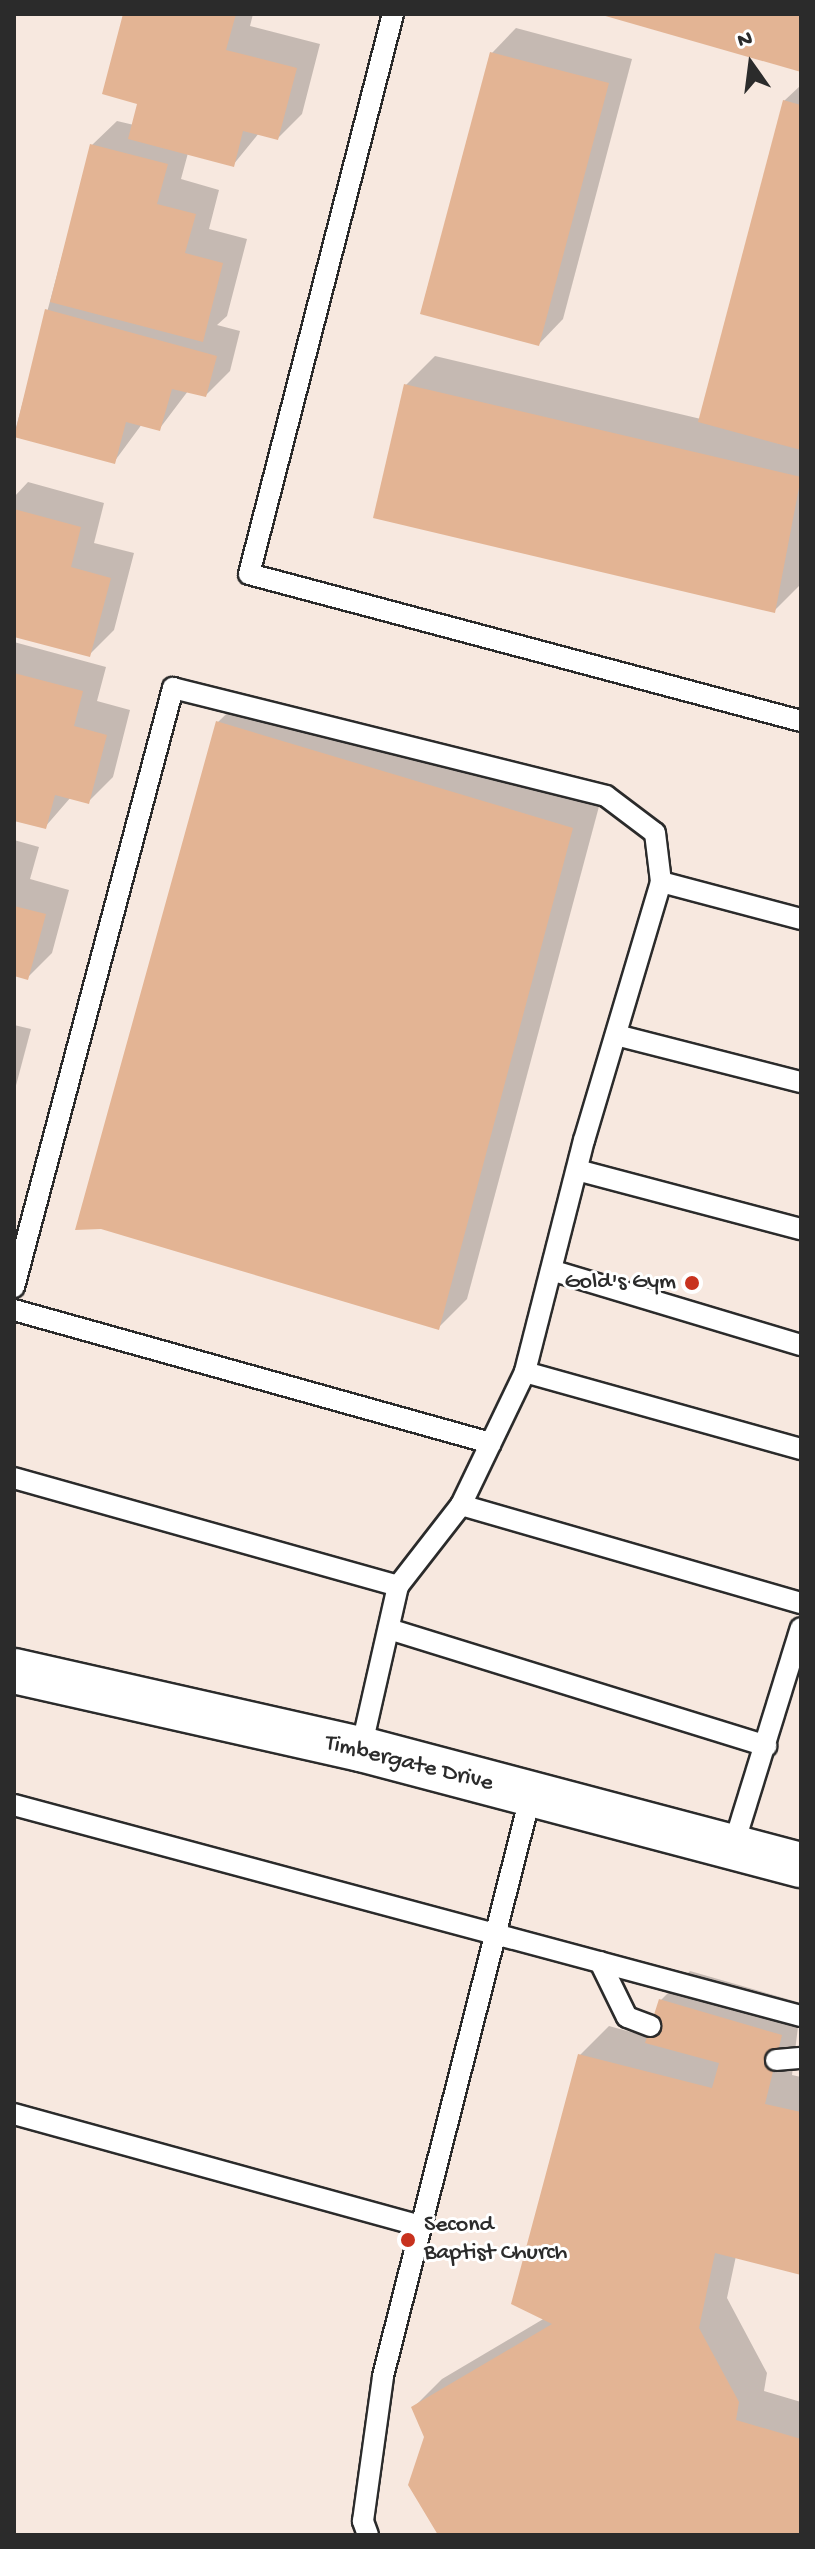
<!DOCTYPE html>
<html>
<head>
<meta charset="utf-8">
<style>
  body { margin:0 }
  #map { position:relative; width:815px; height:2549px; overflow:hidden; background:#f7e8df; font-family:"Gochi Hand",sans-serif }
  div>[style] { position:absolute }
  .shadow>* { inset:0; background:#0003 }
  .building>* { inset:0; background:#e3b494 }
  .roads { filter:drop-shadow(2px 0 #2b2b2b) drop-shadow(-2px 0 #2b2b2b) drop-shadow(0 2px #2b2b2b) drop-shadow(0 -2px #2b2b2b) }
  .lane>* { height:20px; margin:-10px; padding:0 10px; transform-origin:10px; border-radius:10px; background:#fff }
  .secondary>* { height:44px; margin:-22px; padding:0 22px; transform-origin:22px; border-radius:22px; background:#fff }
  .dots>* { width:22px; height:22px; translate:-50% -50%; box-sizing:border-box; border:4px solid #fff; border-radius:50% }
  span { translate:-50% -50%; white-space:nowrap; text-align:center; line-height:1.15; -webkit-text-stroke:6px #fff; paint-order:stroke }
  .poi-label { font-size:24px; color:#2b2b2b }
  .right { translate:-100% -50%; text-align:right }
  .left { translate:0 -50%; text-align:left }
  .street-label { font-size:24px; color:#2b2b2b }
  .frame { position:absolute; inset:0; border:16px solid #2b2b2b; pointer-events:none }
  .north { position:absolute; left:711px; top:24px; width:80px; height:80px; -webkit-text-stroke:6px #fff; paint-order:stroke; rotate:346deg; font-size:22px; font-weight:700; line-height:32px; text-align:center; color:#2b2b2b }
  .north::after { content:''; display:block; margin:auto; width:28px; height:36px; background:#2b2b2b; clip-path:polygon(50% 0,100% 100%,50% 72%,0 100%) }
</style>
</head>
<body>
<div id="map">
  <div class="shadow">
    <div style="clip-path:polygon(125px 14px,253px 14px,250px 26px,320px 44px,302px 114px,278px 138px,259px 133px,233px 165px,188px 153px,181px 179px,219px 190px,209px 229px,247px 239px,227px 316px,217px 325px,240px 331px,230px 371px,206px 395px,188px 391px,160px 428px,142px 424px,114px 462px,14px 435px,92px 145px,117px 121px,134px 125px,140px 103px)"></div>
    <div style="clip-path:polygon(516px 28px,632px 59px,563px 319px,539px 344px,492px 53px)"></div>
    <div style="clip-path:polygon(801px 85px,801px 584px,775px 610px,406px 385px,435px 356px,701px 419px,784px 101px)"></div>
    <div style="clip-path:polygon(28px 482px,104px 503px,94px 543px,134px 553px,114px 630px,89px 655px,14px 634px,14px 497px)"></div>
    <div style="clip-path:polygon(14px 642px,106px 667px,97px 701px,130px 710px,113px 777px,88px 802px,71px 797px,45px 827px,14px 819px)"></div>
    <div style="clip-path:polygon(247px 694px,601px 799px,467px 1299px,438px 1328px,218px 722px)"></div>
    <div style="clip-path:polygon(14px 840px,39px 847px,30px 879px,69px 890px,52px 953px,28px 977px,14px 974px)"></div>
    <div style="clip-path:polygon(14px 1025px,31px 1029px,14px 1093px)"></div>
    <div style="clip-path:polygon(690px 1971px,801px 2003px,792px 2075px,801px 2077px,801px 2273px,736px 2256px,727px 2298px,767px 2373px,764px 2391px,801px 2402px,801px 2535px,440px 2535px,426px 2437px,413px 2408px,442px 2379px,545px 2318px,580px 2055px,609px 2026px,649px 2037px,661px 2000px)"></div>
  </div>
  <div class="building">
    <div style="clip-path:polygon(123px 14px,236px 14px,226px 50px,297px 68px,278px 140px,243px 131px,234px 167px,128px 139px,137px 104px,102px 94px)"></div>
    <div style="clip-path:polygon(602px 14px,801px 14px,801px 72px,602px 15px)"></div>
    <div style="clip-path:polygon(490px 52px,609px 83px,539px 346px,420px 314px)"></div>
    <div style="clip-path:polygon(783px 100px,801px 105px,801px 450px,698px 422px)"></div>
    <div style="clip-path:polygon(90px 144px,168px 164px,157px 204px,196px 214px,185px 253px,223px 263px,203px 342px,50px 302px)"></div>
    <div style="clip-path:polygon(45px 309px,217px 356px,206px 397px,172px 389px,160px 431px,126px 422px,115px 464px,14px 437px)"></div>
    <div style="clip-path:polygon(404px 384px,801px 477px,775px 613px,373px 518px)"></div>
    <div style="clip-path:polygon(14px 509px,81px 527px,71px 567px,111px 578px,90px 657px,14px 637px)"></div>
    <div style="clip-path:polygon(14px 673px,83px 691px,74px 726px,107px 735px,89px 804px,55px 795px,46px 829px,14px 821px)"></div>
    <div style="clip-path:polygon(216px 721px,573px 828px,439px 1330px,101px 1229px,75px 1230px)"></div>
    <div style="clip-path:polygon(14px 906px,46px 914px,28px 980px,14px 976px)"></div>
    <div style="clip-path:polygon(659px 1999px,782px 2035px,765px 2104px,801px 2112px,801px 2275px,715px 2253px,699px 2328px,739px 2402px,736px 2420px,801px 2439px,801px 2535px,438px 2535px,408px 2485px,424px 2437px,411px 2407px,552px 2324px,511px 2304px,578px 2054px,712px 2088px,719px 2063px,645px 2043px)"></div>
  </div>
  <div class="roads">
    <div class="lane">
      <div style="left:393px;top:14px;width:578px;rotate:104.42deg"></div>
      <div style="left:249px;top:574px;width:571px;rotate:14.91deg"></div>
      <div style="left:661px;top:882px;width:145px;rotate:14.8deg"></div>
      <div style="left:616px;top:1035px;width:191px;rotate:14.3deg"></div>
      <div style="left:577px;top:1170px;width:232px;rotate:14.8deg"></div>
      <div style="left:554px;top:1271px;width:258px;rotate:16.7deg"></div>
      <div style="left:14px;top:1287px;width:620px;rotate:-75.13deg"></div>
      <div style="left:173px;top:688px;width:446px;rotate:14deg"></div>
      <div style="left:606px;top:796px;width:61px;rotate:37.1deg"></div>
      <div style="left:655px;top:833px;width:49px;rotate:83deg"></div>
      <div style="left:661px;top:882px;width:269px;rotate:106.6deg"></div>
      <div style="left:584px;top:1140px;width:239px;rotate:104.3deg"></div>
      <div style="left:525px;top:1372px;width:148px;rotate:115.7deg"></div>
      <div style="left:461px;top:1505px;width:103px;rotate:127.9deg"></div>
      <div style="left:398px;top:1586px;width:167px;rotate:102.8deg"></div>
      <div style="left:14px;top:1310px;width:495px;rotate:15.6deg"></div>
      <div style="left:525px;top:1372px;width:287px;rotate:15.6deg"></div>
      <div style="left:14px;top:1478px;width:399px;rotate:15.7deg"></div>
      <div style="left:461px;top:1505px;width:354px;rotate:16.1deg"></div>
      <div style="left:392px;top:1630px;width:392px;rotate:17.2deg"></div>
      <div style="left:14px;top:1805px;width:815px;rotate:15.01deg"></div>
      <div style="left:733px;top:1847px;width:229px;rotate:-72.8deg"></div>
      <div style="left:600px;top:1962px;width:61px;rotate:63.9deg"></div>
      <div style="left:627px;top:2017px;width:25px;rotate:21deg"></div>
      <div style="left:776px;top:2060px;width:25px;rotate:-5deg"></div>
      <div style="left:14px;top:2114px;width:419px;rotate:15.4deg"></div>
      <div style="left:368px;top:2535px;width:15px;rotate:-110deg"></div>
      <div style="left:363px;top:2521px;width:146px;rotate:-82.1deg"></div>
      <div style="left:383px;top:2376px;width:601px;rotate:-75.73deg"></div>
    </div>
    <div class="secondary">
      <div style="left:14px;top:1671px;width:356px;rotate:12.7deg"></div>
      <div style="left:361px;top:1749px;width:455px;rotate:14.8deg"></div>
    </div>
  </div>
  <div class="dots">
    <div style="left:692px;top:1283px;background:#c8321e"></div>
    <div style="left:408px;top:2240px;background:#c8321e"></div>
  </div>
  <div class="poi-label">
    <span class="right" style="left:676px;top:1283px">Gold's Gym</span>
    <span class="left" style="left:424px;top:2240px">Second<br>Baptist Church</span>
  </div>
  <div class="street-label">
    <span style="left:409px;top:1764px;rotate:14deg">Timbergate Drive</span>
  </div>
  <div class="frame"></div>
  <div class="north">N</div>
</div>
</body>
</html>
